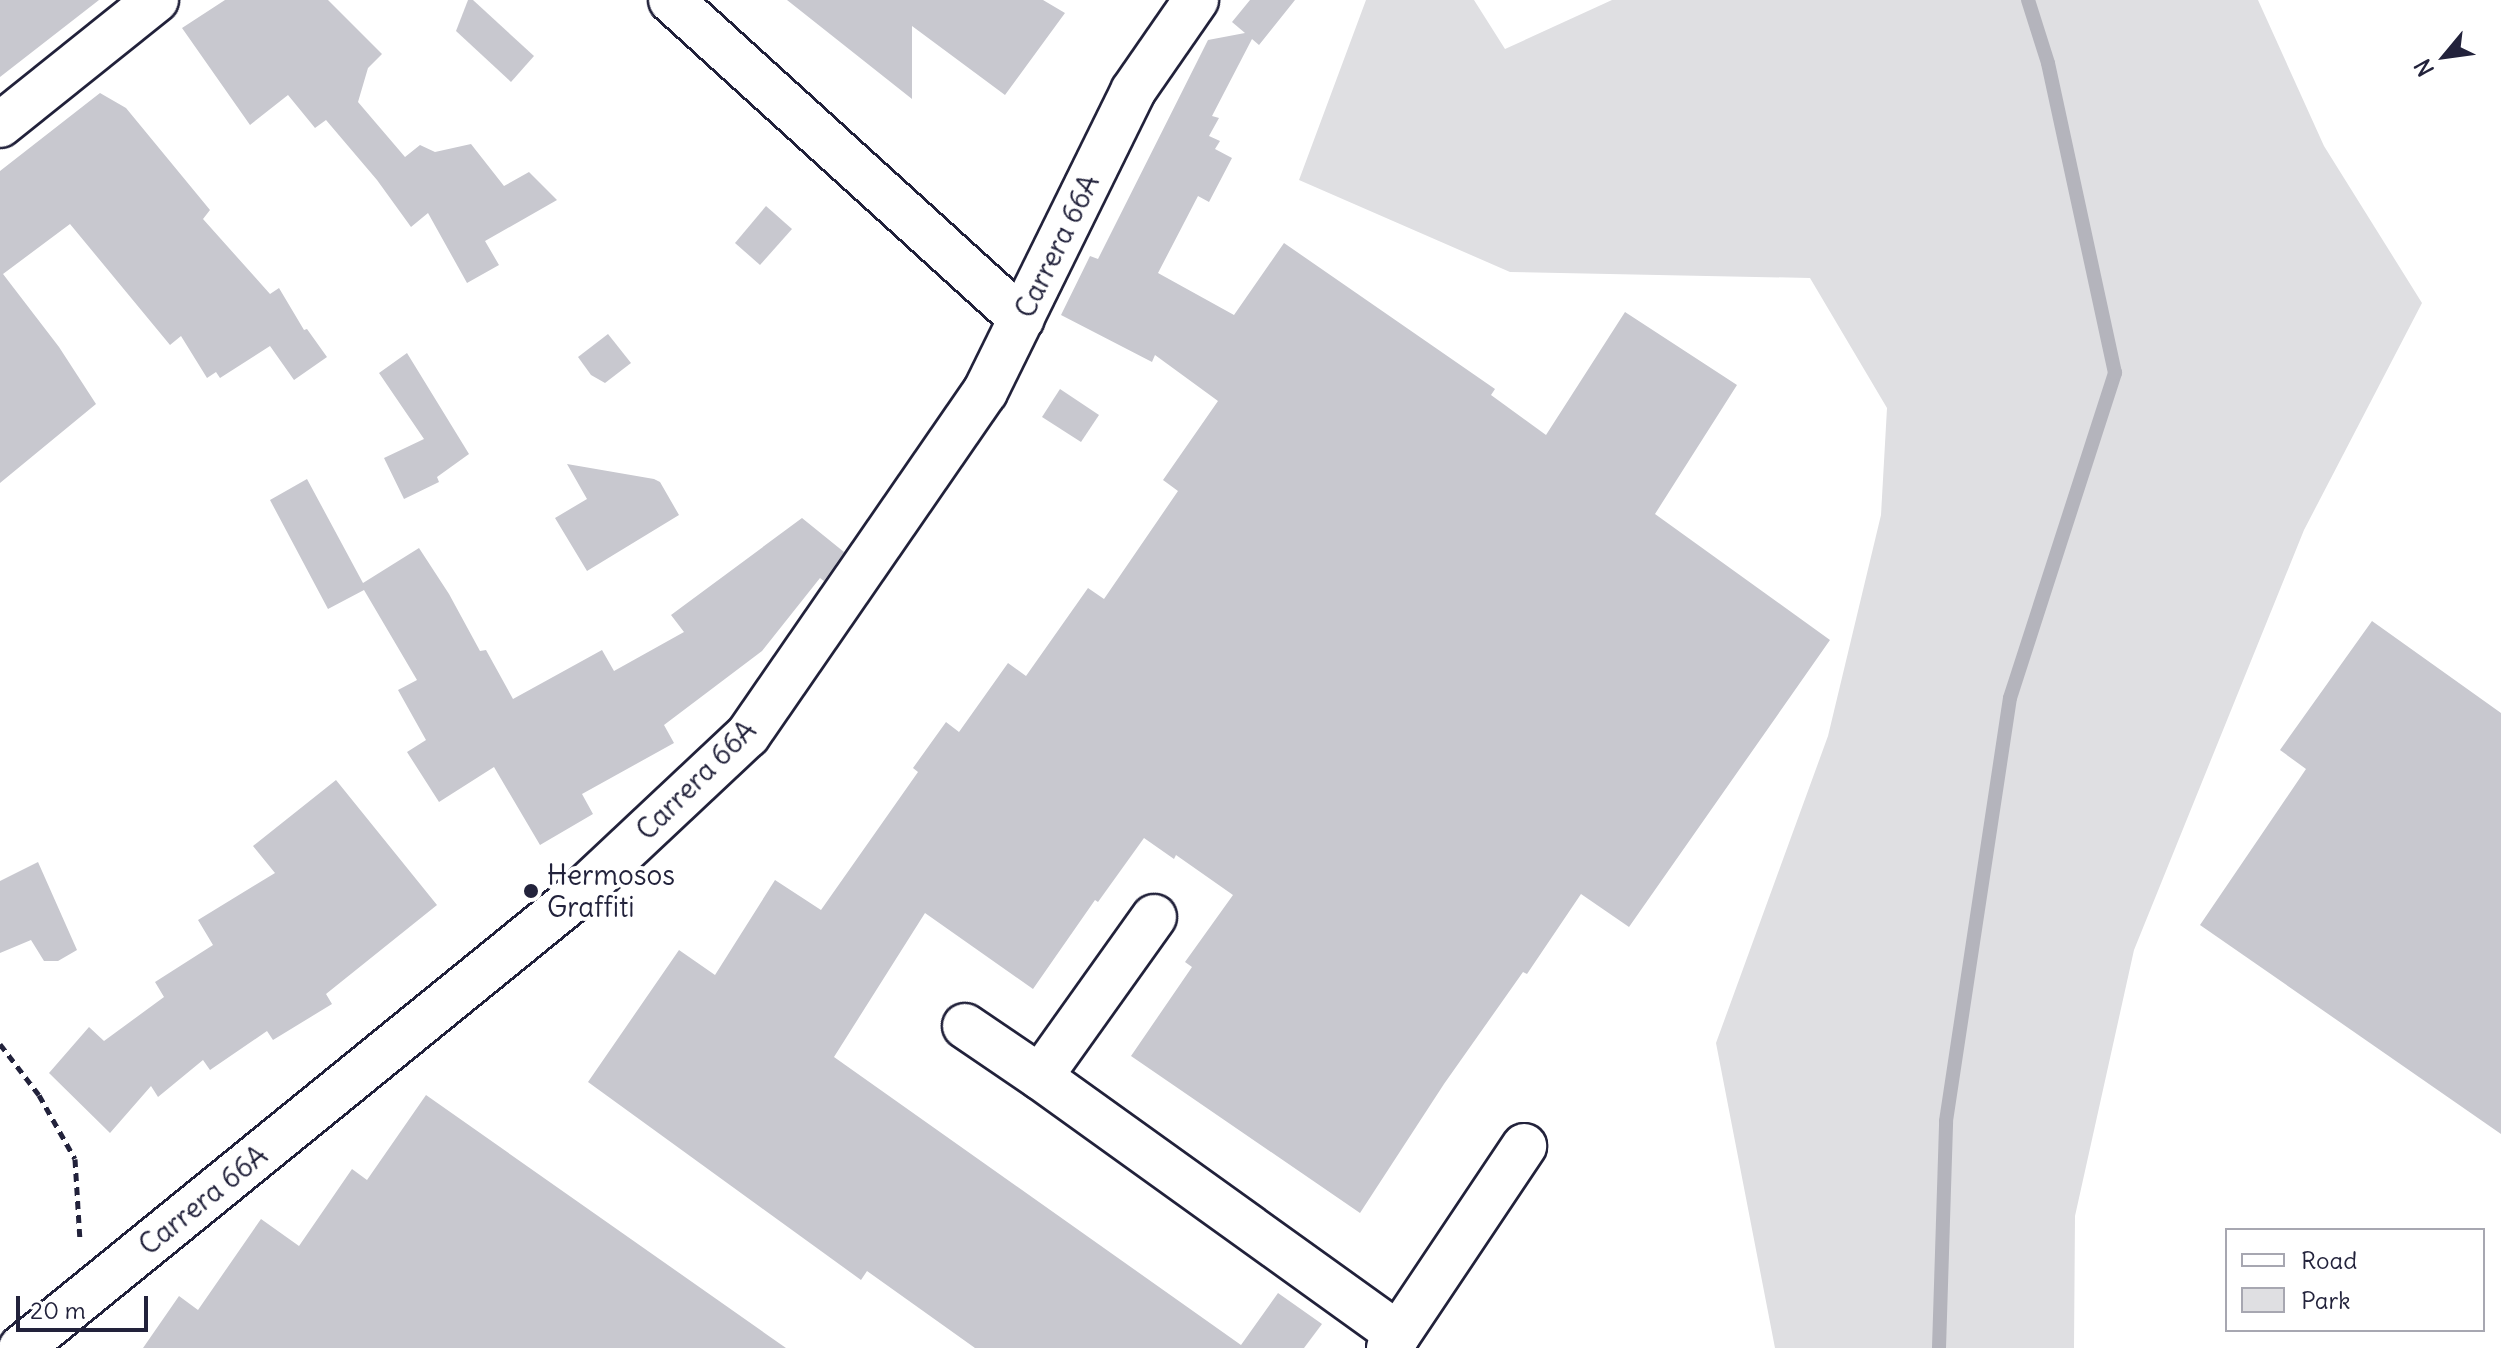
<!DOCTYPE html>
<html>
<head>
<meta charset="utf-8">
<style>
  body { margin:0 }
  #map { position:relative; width:2501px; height:1348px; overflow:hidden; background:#fff; font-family:Delius,sans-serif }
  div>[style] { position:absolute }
  .green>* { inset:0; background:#dfdfe2 }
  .stream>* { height:14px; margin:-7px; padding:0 7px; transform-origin:7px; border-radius:7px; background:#b4b4bc }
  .building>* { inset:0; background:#c8c8cf }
  .path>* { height:5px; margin-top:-2.5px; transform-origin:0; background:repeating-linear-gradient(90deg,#22223b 0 8px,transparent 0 14px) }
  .roads { filter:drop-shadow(2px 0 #22223b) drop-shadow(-2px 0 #22223b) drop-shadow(0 2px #22223b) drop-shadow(0 -2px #22223b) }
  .minor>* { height:44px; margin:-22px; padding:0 22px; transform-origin:22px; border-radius:22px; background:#fff }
  .tertiary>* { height:44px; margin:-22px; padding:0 22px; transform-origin:22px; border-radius:22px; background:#fff }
  .dots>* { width:22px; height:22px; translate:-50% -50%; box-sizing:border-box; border:4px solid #fff; border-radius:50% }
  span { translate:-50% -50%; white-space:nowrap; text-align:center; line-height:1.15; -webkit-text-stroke:8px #fff; paint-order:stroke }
  .street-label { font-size:28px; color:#22223b }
  .poi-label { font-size:28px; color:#22223b }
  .left { translate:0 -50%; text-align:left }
  .legend { position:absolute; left:2225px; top:1228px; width:260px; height:104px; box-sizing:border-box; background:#fff; border:2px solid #a7a7b1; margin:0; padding:10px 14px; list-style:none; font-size:24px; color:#22223b }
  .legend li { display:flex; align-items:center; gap:16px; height:40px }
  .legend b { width:40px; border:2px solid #a7a7b1 }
  .north { position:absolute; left:2405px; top:16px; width:80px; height:80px; -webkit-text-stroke:6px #fff; paint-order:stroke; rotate:241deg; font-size:22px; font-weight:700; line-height:32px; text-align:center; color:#22223b }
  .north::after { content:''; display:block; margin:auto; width:28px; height:36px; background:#22223b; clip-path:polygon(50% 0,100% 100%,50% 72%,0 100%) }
  .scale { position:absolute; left:16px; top:1296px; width:132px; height:36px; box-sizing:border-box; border:4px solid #22223b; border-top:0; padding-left:10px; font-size:24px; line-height:28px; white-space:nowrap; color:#22223b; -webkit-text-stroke:6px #fff; paint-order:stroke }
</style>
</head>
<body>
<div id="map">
  <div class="green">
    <div style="clip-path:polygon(1366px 0,1474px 0,1505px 49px,1612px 0,2258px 0,2324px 146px,2422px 303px,2304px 530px,2134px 950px,2075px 1216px,2074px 1348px,1775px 1348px,1716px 1043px,1828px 736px,1881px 515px,1887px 408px,1810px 278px,1510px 272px,1299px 180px)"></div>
  </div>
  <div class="stream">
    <div style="left:1939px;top:1348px;width:227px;rotate:-88.2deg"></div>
    <div style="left:1946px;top:1121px;width:428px;rotate:-81.4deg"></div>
    <div style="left:2010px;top:698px;width:342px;rotate:-72.1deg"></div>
    <div style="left:2115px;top:373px;width:317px;rotate:-102.2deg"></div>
    <div style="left:2048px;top:63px;width:66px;rotate:-107.6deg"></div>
  </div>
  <div class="building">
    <div style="clip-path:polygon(0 0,99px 0,0 77px)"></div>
    <div style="clip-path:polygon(225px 0,328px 0,382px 54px,368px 68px,358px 102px,405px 157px,420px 145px,435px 152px,471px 144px,504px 186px,529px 172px,557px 200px,485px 241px,499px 265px,467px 283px,428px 213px,411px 227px,377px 180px,326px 120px,315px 128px,288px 95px,250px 125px,182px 28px)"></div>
    <div style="clip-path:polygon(468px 0,473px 0,534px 56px,511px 82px,456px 31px)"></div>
    <div style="clip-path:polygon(787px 0,1043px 0,1065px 13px,1005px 95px,912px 26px,912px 99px)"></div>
    <div style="clip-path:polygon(1250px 0,1295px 0,1259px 45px,1252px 39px,1212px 116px,1219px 118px,1209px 136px,1220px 141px,1215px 149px,1232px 158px,1209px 202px,1198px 196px,1158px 273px,1234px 315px,1284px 243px,1495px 389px,1491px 395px,1546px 435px,1625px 312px,1737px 385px,1655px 514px,1830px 640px,1629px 927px,1581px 894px,1527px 974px,1523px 972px,1444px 1084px,1360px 1213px,1131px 1056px,1192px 967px,1185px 962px,1233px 895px,1176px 855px,1174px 859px,1144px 838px,1098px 902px,1095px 900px,1033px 989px,925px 913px,834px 1057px,1241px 1345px,1278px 1293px,1322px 1324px,1304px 1348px,975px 1348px,867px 1271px,861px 1280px,588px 1082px,679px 950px,715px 975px,775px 880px,821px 910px,918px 772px,913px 768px,946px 722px,959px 732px,1008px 663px,1026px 676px,1088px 588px,1104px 599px,1178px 491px,1163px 480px,1218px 401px,1155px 355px,1152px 362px,1061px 315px,1090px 256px,1098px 259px,1208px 40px,1245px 33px,1232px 22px)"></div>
    <div style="clip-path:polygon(100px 93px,126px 108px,210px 210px,203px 219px,270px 294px,279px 288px,304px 330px,307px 329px,327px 357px,294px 380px,270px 346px,220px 378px,216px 372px,207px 378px,181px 336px,170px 345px,70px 224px,3px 274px,59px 347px,96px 404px,0 483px,0 171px)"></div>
    <div style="clip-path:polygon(766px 206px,792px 229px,760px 265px,735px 243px)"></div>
    <div style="clip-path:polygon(608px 334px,631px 363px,605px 383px,591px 375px,578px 357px)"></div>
    <div style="clip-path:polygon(407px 353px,469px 454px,437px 477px,439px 482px,404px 499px,384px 458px,424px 439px,379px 373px)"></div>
    <div style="clip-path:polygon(1060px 389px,1099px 415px,1081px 442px,1042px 417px)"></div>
    <div style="clip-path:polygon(567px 464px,654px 479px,660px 482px,679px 515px,587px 571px,555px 518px,587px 499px)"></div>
    <div style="clip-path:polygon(307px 479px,363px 583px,419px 548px,449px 594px,480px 651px,486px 650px,513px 699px,602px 650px,614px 671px,684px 632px,671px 615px,802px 518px,844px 552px,824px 581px,820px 578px,762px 651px,664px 725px,674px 743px,582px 794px,593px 814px,540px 845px,494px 767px,439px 802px,407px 752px,426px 740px,398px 690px,417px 680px,364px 590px,328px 609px,270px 500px)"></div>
    <div style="clip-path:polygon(2372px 621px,2501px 713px,2501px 1134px,2200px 925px,2306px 769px,2280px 750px)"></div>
    <div style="clip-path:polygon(336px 780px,437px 905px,326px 994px,332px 1004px,273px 1040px,267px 1031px,210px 1070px,203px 1060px,158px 1097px,151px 1086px,110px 1133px,49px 1073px,89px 1027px,104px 1041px,164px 997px,155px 982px,213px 945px,198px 920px,275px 873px,253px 846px)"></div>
    <div style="clip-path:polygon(38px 862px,77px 950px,58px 961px,44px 961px,31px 940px,0 953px,0 881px)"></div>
    <div style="clip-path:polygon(426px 1095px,786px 1348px,143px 1348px,179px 1296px,198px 1310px,261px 1219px,299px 1246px,352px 1169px,367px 1180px)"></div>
  </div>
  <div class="path">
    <div style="left:0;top:1044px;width:64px;rotate:52.6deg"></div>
    <div style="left:39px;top:1095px;width:73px;rotate:60.6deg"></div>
    <div style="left:75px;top:1159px;width:81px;rotate:86.5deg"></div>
  </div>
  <div class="roads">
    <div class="minor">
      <div style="left:671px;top:0;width:474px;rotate:42.3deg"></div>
      <div style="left:0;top:125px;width:200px;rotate:-38.7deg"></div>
      <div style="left:1154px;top:917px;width:196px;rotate:125.5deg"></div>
      <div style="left:1040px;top:1077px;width:441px;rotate:35.7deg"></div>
      <div style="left:965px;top:1026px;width:91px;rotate:34.2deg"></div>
      <div style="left:1389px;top:1348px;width:243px;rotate:-56.2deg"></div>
    </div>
    <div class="tertiary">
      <div style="left:21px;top:1348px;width:710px;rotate:-39.11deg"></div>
      <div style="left:572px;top:900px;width:241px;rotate:-43.2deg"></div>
      <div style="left:748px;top:735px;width:417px;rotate:-55.4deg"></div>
      <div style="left:985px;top:392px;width:335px;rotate:-63.8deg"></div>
      <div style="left:1133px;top:91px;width:111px;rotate:-55.3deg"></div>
    </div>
  </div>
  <div class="dots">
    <div style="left:531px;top:891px;background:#22223b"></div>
  </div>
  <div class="street-label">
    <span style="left:1057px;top:246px;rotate:-64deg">Carrera 66A</span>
    <span style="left:696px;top:780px;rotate:-45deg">Carrera 66A</span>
    <span style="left:203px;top:1200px;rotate:-39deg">Carrera 66A</span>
  </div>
  <div class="poi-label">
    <span class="left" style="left:547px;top:891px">Hermosos<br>Graffiti</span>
  </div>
  <ul class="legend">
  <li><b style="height:10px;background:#fff"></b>Road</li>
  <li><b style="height:22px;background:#dfdfe2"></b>Park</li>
  </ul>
  <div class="north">N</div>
  <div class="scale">20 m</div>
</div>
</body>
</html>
